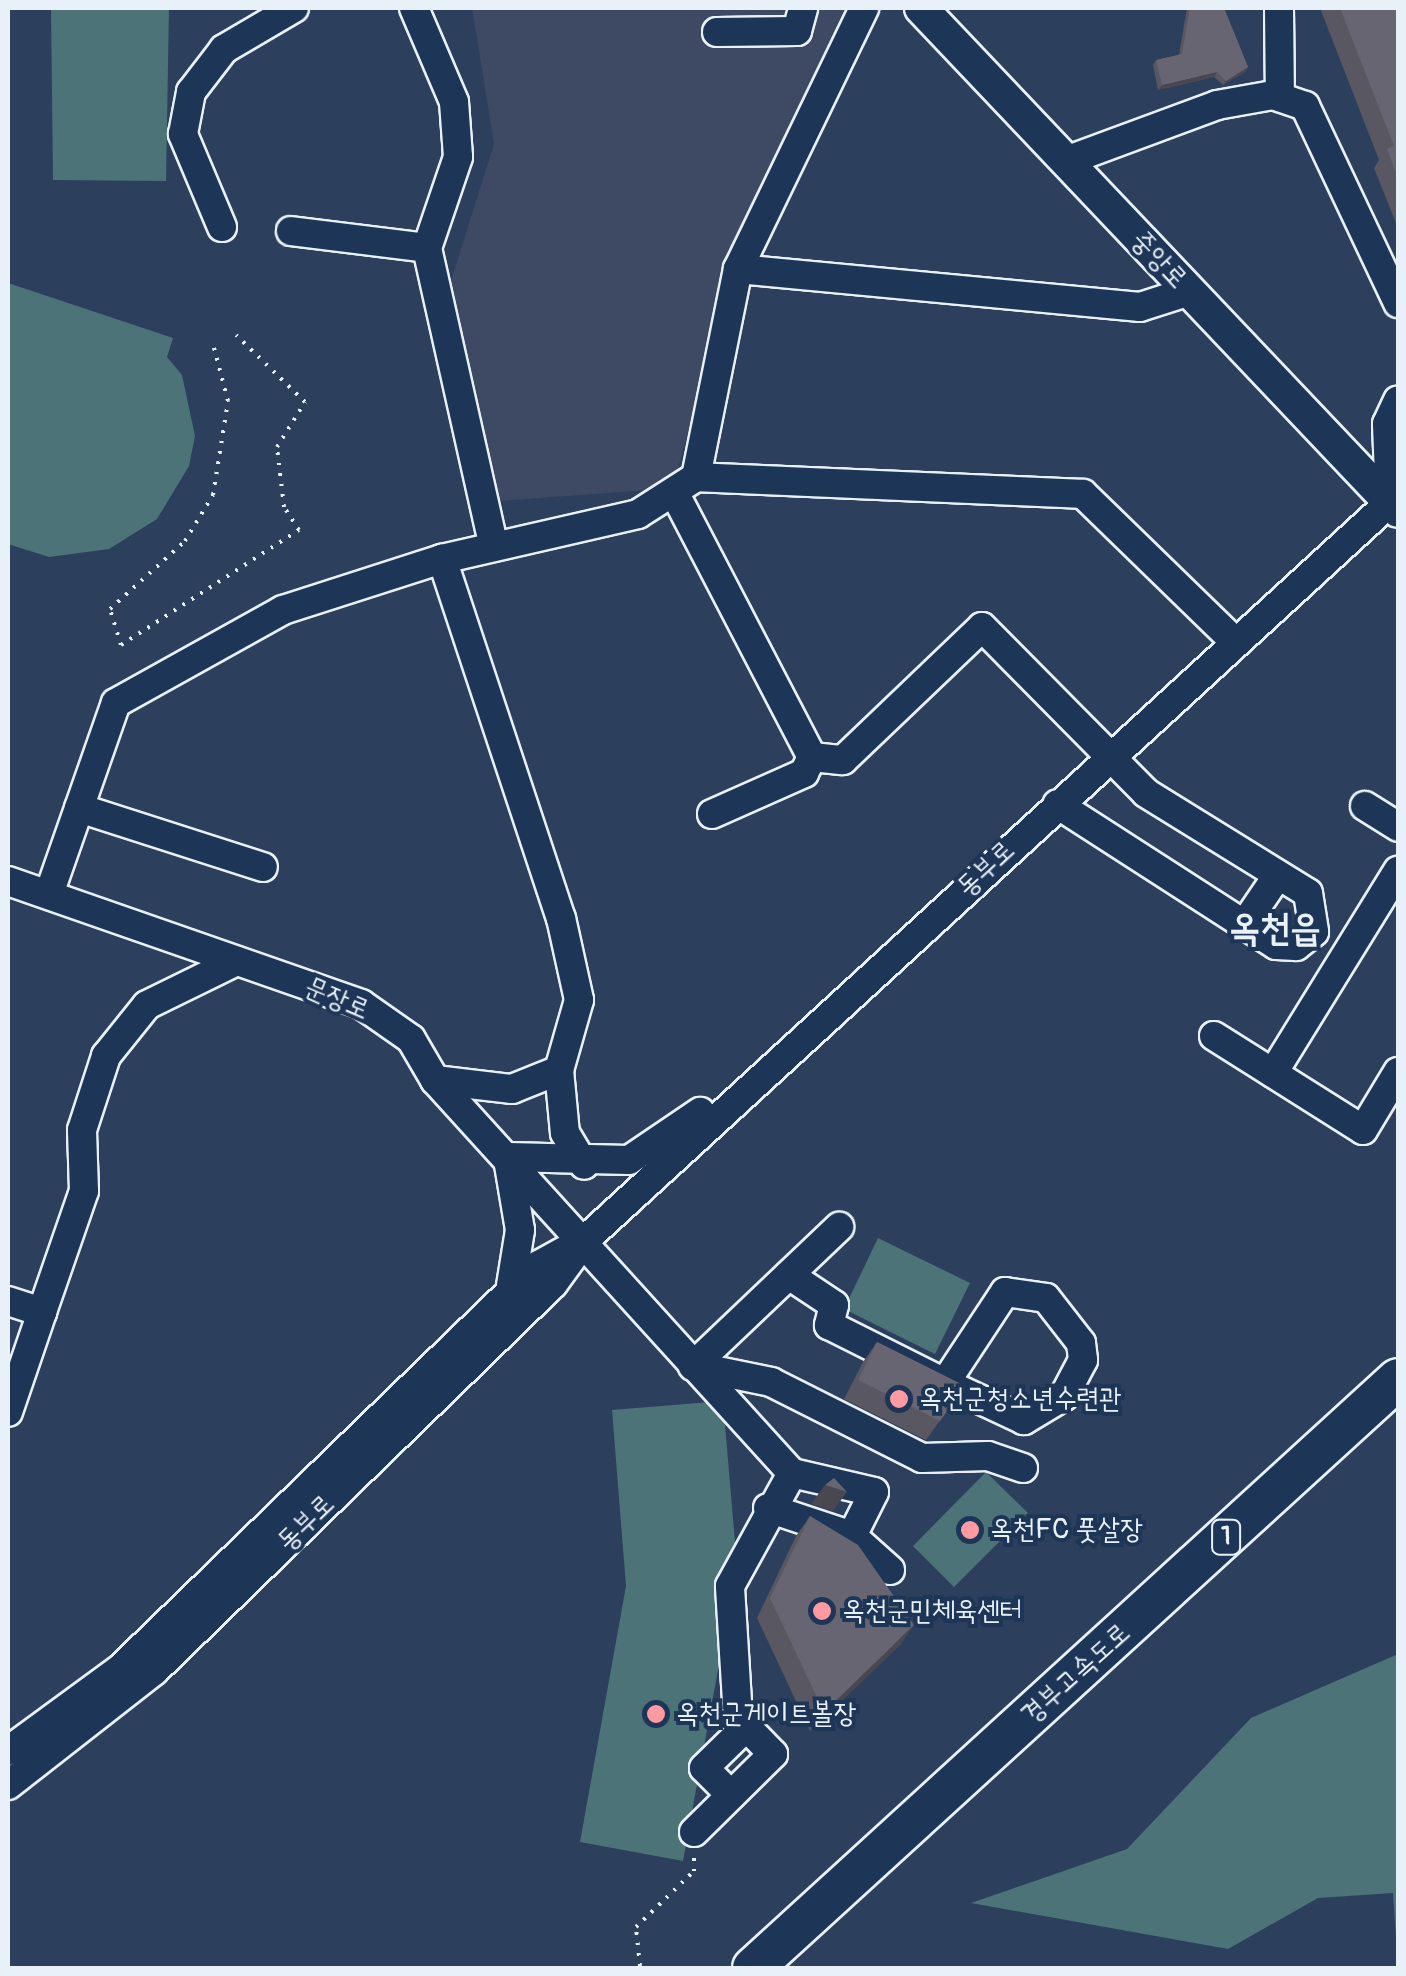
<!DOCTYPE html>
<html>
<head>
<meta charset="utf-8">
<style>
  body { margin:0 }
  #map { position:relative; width:1406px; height:1976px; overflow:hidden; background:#2c3f5c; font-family:Pangolin,"Poor Story",sans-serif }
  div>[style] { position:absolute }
  .built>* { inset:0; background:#3e4a63 }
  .green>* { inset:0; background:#4b7378 }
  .path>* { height:4px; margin-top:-2px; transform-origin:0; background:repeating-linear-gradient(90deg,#e8f1f8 0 2.5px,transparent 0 10.5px) }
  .roads { filter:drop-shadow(2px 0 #e8f1f8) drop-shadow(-2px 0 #e8f1f8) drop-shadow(0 2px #e8f1f8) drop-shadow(0 -2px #e8f1f8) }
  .minor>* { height:28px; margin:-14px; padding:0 14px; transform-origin:14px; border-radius:14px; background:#1d3557 }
  .major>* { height:32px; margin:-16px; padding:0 16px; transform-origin:16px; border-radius:16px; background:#1d3557 }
  .highway>* { height:40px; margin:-20px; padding:0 20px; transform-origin:20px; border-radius:20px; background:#1d3557 }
  .wall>* { inset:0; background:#595762 }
  .shaded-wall>* { inset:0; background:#494750 }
  .building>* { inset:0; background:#686572 }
  .dots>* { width:28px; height:28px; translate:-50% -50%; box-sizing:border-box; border:5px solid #1d3557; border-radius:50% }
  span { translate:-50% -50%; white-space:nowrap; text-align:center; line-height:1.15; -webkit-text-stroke:8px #1d3557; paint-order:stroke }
  .shield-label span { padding:2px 8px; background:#1d3557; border:2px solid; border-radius:8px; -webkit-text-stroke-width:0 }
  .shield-label { font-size:25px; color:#e8f1f8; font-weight:700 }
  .street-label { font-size:28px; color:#e8f1f8 }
  .poi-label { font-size:28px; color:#e8f1f8 }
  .left { translate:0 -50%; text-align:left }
  .district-label { font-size:38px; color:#e8f1f8; font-weight:700 }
  .frame { position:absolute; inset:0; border:10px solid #e8f1f8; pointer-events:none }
</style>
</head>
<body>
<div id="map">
  <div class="built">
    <div style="clip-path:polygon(472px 8px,845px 8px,744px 223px,678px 469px,664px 489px,499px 501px,450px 284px,494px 144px)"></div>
  </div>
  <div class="green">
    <div style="clip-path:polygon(51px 8px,169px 8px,166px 181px,53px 180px)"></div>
    <div style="clip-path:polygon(8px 283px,173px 338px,167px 357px,182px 375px,195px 436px,189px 466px,157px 519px,109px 549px,49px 557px,8px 544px)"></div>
    <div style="clip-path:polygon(878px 1238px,970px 1283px,935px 1354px,844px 1309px)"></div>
    <div style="clip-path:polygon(723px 1401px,737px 1566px,683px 1861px,580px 1842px,626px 1586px,612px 1410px)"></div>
    <div style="clip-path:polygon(986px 1472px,1028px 1513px,954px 1587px,913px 1546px)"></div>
    <div style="clip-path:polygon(1398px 1654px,1398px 1968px,1393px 1893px,1318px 1898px,1228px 1949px,971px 1903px,1127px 1849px,1251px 1718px)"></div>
  </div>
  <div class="path">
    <div style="left:121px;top:645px;width:212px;rotate:-32.9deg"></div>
    <div style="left:299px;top:530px;width:27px;rotate:-123deg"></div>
    <div style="left:284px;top:507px;width:60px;rotate:-96.7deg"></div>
    <div style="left:277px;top:447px;width:53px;rotate:-58.1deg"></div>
    <div style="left:305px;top:402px;width:96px;rotate:-135.8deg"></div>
    <div style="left:121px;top:645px;width:38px;rotate:-107deg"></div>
    <div style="left:110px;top:609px;width:101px;rotate:-42.2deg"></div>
    <div style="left:185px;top:541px;width:54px;rotate:-58.7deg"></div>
    <div style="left:213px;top:495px;width:95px;rotate:-80.9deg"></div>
    <div style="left:228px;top:401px;width:55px;rotate:-104.8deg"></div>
    <div style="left:640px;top:1966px;width:39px;rotate:-96deg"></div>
    <div style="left:636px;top:1927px;width:81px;rotate:-44deg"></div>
    <div style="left:694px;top:1871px;width:20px;rotate:-90deg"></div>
  </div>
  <div class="roads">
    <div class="minor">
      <div style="left:414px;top:8px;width:102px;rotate:66.9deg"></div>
      <div style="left:454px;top:102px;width:55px;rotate:85.8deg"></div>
      <div style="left:458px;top:157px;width:96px;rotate:108.8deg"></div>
      <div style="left:1279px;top:8px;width:89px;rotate:89.4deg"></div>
      <div style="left:717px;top:32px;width:80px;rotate:-0.7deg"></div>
      <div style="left:797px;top:31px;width:24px;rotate:-75deg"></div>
      <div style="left:1066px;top:161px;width:161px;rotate:-20.3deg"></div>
      <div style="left:1217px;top:105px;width:57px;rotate:-10.1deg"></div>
      <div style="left:1273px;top:95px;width:34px;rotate:19deg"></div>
      <div style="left:1305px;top:106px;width:218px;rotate:64.7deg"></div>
      <div style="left:222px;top:227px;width:101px;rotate:-112.8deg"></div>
      <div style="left:183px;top:134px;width:43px;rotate:-79.2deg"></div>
      <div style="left:191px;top:92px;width:54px;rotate:-52.5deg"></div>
      <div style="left:224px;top:49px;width:81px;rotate:-30.4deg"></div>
      <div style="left:291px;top:231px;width:137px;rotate:7.1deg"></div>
      <div style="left:427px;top:248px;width:306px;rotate:77.4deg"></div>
      <div style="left:738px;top:269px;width:404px;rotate:5.4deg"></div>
      <div style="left:1140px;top:307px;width:52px;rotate:-17.7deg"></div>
      <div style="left:696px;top:477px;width:387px;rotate:2.5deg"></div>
      <div style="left:1083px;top:494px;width:212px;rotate:44.2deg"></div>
      <div style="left:675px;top:494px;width:297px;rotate:62.5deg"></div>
      <div style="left:442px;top:559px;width:378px;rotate:71.7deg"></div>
      <div style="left:561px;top:918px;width:84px;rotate:77.6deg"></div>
      <div style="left:579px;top:1000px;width:73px;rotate:105.9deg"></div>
      <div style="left:559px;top:1070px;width:63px;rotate:84.6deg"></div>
      <div style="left:565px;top:1133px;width:37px;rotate:59deg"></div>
      <div style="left:1365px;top:806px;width:39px;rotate:32deg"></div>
      <div style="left:79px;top:808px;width:193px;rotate:17.8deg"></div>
      <div style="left:712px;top:814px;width:101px;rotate:-24deg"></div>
      <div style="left:804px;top:773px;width:18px;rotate:-63deg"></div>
      <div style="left:812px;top:757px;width:31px;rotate:6deg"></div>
      <div style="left:843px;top:760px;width:192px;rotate:-43.7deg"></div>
      <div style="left:982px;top:627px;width:233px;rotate:45.3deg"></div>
      <div style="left:1146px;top:793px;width:190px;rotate:31.7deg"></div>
      <div style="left:1308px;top:893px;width:39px;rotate:81deg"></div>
      <div style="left:1314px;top:932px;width:23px;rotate:142deg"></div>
      <div style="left:1296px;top:946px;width:20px;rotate:-177deg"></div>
      <div style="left:1276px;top:945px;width:260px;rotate:-147.2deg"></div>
      <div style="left:8px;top:881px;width:374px;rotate:19.2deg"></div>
      <div style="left:361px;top:1004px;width:61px;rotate:35deg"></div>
      <div style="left:411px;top:1039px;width:48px;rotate:59.7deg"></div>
      <div style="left:435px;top:1080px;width:531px;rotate:47.75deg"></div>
      <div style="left:792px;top:1473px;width:84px;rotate:13deg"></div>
      <div style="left:874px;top:1492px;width:49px;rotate:116.6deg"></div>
      <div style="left:852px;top:1536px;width:51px;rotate:41.8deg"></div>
      <div style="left:49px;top:894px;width:202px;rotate:-70.7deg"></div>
      <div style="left:116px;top:703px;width:191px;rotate:-29.1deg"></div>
      <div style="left:283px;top:610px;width:167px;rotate:-17.8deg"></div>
      <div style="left:442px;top:559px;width:201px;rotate:-12.9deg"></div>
      <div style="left:638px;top:514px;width:69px;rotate:-32.5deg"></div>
      <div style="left:696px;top:477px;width:212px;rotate:-78.6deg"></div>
      <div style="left:738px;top:269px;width:290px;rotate:-64.2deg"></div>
      <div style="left:1244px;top:925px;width:60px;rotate:-55.8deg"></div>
      <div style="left:1214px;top:1036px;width:176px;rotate:32.2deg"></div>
      <div style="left:1363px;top:1130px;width:68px;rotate:-58.9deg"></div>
      <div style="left:1273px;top:1073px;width:238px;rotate:-58.3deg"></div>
      <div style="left:435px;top:1080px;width:78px;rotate:6.7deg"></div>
      <div style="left:512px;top:1089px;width:51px;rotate:-22deg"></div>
      <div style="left:508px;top:1157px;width:121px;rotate:1.4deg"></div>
      <div style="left:629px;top:1160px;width:86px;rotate:-34.1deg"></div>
      <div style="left:508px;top:1159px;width:72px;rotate:80.4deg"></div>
      <div style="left:520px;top:1230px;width:63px;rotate:99.2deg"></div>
      <div style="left:789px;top:1275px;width:54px;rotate:33.7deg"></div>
      <div style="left:834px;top:1305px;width:21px;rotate:104deg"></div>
      <div style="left:829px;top:1325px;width:130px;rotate:26.6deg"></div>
      <div style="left:945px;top:1383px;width:109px;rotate:-56.6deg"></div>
      <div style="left:1005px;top:1292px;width:41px;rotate:8.3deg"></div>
      <div style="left:1046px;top:1298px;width:57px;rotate:52.1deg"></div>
      <div style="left:1081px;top:1343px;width:17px;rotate:83deg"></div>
      <div style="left:1083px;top:1360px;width:41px;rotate:117.8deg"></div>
      <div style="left:1064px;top:1396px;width:47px;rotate:149deg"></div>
      <div style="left:1024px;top:1420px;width:87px;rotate:-154.9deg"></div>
      <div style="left:8px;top:1301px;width:36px;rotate:18deg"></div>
      <div style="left:42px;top:1312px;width:128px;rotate:-70.9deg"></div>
      <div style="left:84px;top:1191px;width:61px;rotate:-91.9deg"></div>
      <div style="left:82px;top:1130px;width:78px;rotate:-72deg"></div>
      <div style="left:106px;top:1056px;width:65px;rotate:-51.2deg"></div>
      <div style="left:147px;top:1005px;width:100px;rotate:-26.1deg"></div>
      <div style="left:693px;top:1366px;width:80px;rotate:11.6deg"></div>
      <div style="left:771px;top:1382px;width:169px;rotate:26.7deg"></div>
      <div style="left:922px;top:1458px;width:66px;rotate:-1.7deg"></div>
      <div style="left:988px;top:1456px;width:37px;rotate:19deg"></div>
      <div style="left:693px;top:1366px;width:202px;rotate:-43.6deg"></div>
      <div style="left:8px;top:1412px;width:106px;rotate:-71.2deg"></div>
      <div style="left:768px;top:1508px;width:89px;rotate:18.4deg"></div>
      <div style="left:8px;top:1751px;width:139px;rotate:-36.2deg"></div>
      <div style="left:120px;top:1669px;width:580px;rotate:-44.02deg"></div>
      <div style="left:537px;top:1266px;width:43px;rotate:-28.9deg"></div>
      <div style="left:8px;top:1785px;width:185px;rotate:-38deg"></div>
      <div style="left:154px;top:1671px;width:556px;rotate:-44.13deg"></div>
      <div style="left:553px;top:1284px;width:54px;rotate:-54deg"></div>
      <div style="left:585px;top:1240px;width:1092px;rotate:-42.51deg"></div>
      <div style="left:1390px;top:502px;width:78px;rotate:-92.2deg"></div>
      <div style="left:1387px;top:424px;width:26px;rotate:-65deg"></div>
      <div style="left:731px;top:1795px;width:38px;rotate:-135deg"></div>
      <div style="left:704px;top:1768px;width:59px;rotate:-44.3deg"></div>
      <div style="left:694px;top:1832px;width:111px;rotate:-44.6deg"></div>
      <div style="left:773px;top:1754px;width:50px;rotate:-134.2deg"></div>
      <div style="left:738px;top:1718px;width:132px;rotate:-93.5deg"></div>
      <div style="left:730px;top:1586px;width:129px;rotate:-61.2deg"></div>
    </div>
    <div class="major">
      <div style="left:921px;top:8px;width:693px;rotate:46.52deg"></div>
    </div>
    <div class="highway">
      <div style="left:1390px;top:502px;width:11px;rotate:-41deg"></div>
      <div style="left:753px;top:1968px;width:873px;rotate:-42.4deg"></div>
    </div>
  </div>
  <div class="wall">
    <div style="clip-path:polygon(1187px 8px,1224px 8px,1248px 67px,1245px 72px,1223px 85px,1214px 77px,1158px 90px,1153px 65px,1156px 60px,1179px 55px)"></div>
    <div style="clip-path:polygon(1320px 8px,1398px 8px,1398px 228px,1374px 168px,1379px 160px)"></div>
    <div style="clip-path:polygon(877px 1342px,965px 1386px,926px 1440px,844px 1399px,863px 1362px)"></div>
    <div style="clip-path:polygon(810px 1516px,901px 1644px,810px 1731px,757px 1618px,796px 1536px)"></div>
  </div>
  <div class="shaded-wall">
    <div style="clip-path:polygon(1248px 67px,1245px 72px,1223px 85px,1226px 81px)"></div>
    <div style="clip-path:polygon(1217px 72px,1214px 77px,1158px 90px,1162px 85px)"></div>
    <div style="clip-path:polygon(825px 1485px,847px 1492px,833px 1511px,811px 1504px)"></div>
    <div style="clip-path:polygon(914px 1625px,901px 1644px,810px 1731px,824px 1712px)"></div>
  </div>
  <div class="building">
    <div style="clip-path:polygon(1190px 8px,1224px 8px,1248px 67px,1226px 81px,1217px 72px,1162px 85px,1156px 60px,1182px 54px)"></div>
    <div style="clip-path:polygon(1340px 8px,1398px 8px,1398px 178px,1387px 149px,1394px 146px)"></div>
    <div style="clip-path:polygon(877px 1342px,965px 1386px,940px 1421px,858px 1380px)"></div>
    <div style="clip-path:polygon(834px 1478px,847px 1492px,825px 1485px)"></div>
    <div style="clip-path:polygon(810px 1516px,858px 1545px,914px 1625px,824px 1712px,770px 1598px)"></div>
  </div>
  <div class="dots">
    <div style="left:899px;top:1399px;background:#ff9aa2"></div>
    <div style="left:970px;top:1530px;background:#ff9aa2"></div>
    <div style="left:822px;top:1611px;background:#ff9aa2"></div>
    <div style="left:656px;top:1714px;background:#ff9aa2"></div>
  </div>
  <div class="shield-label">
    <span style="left:1226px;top:1537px">1</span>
  </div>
  <div class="street-label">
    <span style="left:1159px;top:260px;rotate:47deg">중앙로</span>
    <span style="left:986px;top:869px;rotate:-43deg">동부로</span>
    <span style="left:337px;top:999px;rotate:23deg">문장로</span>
    <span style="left:306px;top:1523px;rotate:-44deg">동부로</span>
    <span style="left:1076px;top:1674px;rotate:-42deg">경부고속도로</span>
  </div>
  <div class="poi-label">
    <span class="left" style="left:919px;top:1399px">옥천군청소년수련관</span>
    <span class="left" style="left:990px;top:1530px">옥천FC 풋살장</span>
    <span class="left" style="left:842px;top:1611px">옥천군민체육센터</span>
    <span class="left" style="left:676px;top:1714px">옥천군게이트볼장</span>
  </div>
  <div class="district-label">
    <span style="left:1275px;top:929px">옥천읍</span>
  </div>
  <div class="frame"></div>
</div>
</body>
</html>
